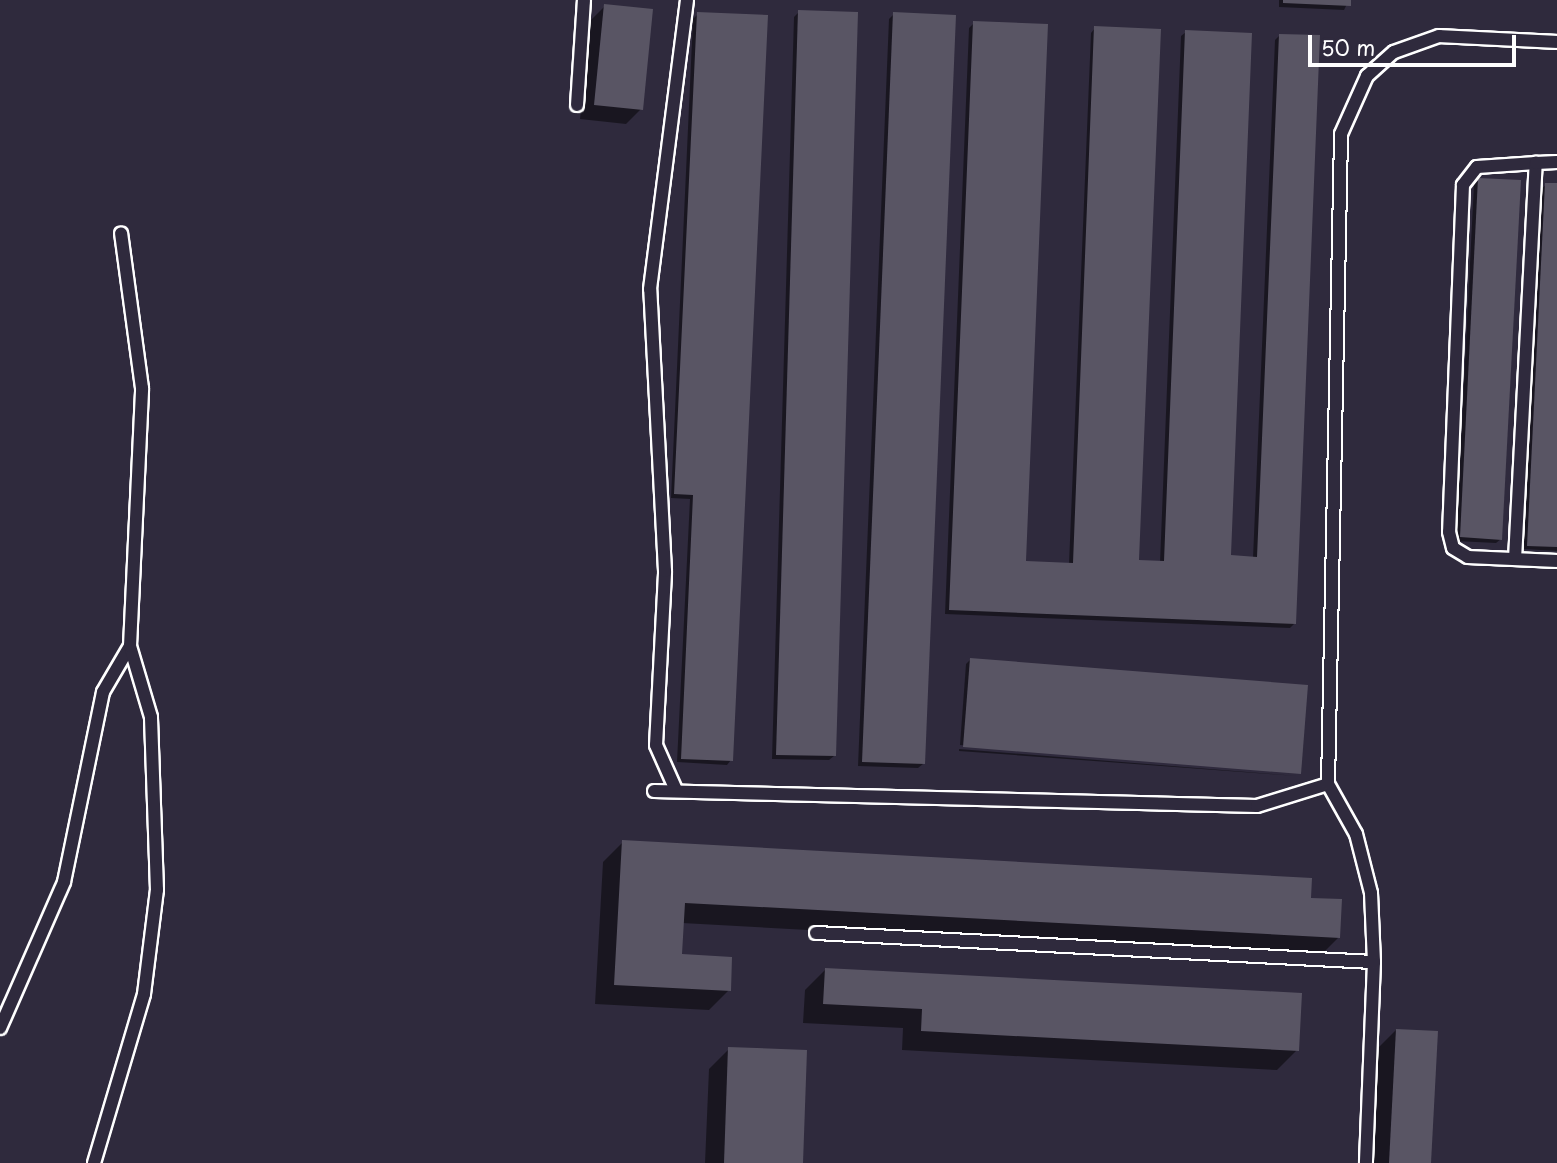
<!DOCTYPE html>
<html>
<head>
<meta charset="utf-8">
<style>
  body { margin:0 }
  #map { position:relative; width:1557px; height:1163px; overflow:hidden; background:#2f2a3d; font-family:"Playpen Sans",sans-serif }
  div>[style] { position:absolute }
  .shadow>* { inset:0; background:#0007 }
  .building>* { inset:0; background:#595564 }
  .roads { filter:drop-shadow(2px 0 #fff) drop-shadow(-2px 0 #fff) drop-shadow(0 2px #fff) drop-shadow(0 -2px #fff) }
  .service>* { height:12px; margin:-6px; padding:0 6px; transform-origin:6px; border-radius:6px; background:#2f2a3d }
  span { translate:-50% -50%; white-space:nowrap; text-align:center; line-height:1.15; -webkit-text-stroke:6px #2f2a3d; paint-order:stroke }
  .scale { position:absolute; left:1308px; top:35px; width:208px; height:32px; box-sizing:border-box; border:4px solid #fff; border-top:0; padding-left:9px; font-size:21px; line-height:24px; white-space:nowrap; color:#fff; -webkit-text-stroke:5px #2f2a3d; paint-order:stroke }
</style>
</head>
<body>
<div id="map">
  <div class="shadow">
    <div style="clip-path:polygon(1279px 0,1349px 0,1344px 10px,1279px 7px)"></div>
    <div style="clip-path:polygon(605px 6px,641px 109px,626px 124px,580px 119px,590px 21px)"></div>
    <div style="clip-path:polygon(799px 12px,834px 756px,829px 760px,772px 759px,794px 17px)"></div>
    <div style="clip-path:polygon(698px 14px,731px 760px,727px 765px,677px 762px,690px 499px,671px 498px,693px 19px)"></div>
    <div style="clip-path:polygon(894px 14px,923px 764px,918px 768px,858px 766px,889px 19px)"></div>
    <div style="clip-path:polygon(974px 23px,1024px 563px,1069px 564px,1091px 33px,1095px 28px,1137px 562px,1160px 563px,1181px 36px,1186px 32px,1229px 557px,1253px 558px,1275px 40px,1279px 36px,1294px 624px,1290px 628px,945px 614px,969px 28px)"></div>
    <div style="clip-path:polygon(1479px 180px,1501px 539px,1496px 543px,1456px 541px,1474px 184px)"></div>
    <div style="clip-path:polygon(1546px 185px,1557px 185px,1557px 551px,1523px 549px,1541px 189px)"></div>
    <div style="clip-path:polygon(971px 659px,1306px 686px,1299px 773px,960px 745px,966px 664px)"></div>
    <div style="clip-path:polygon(959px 749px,1297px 776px,959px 751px)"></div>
    <div style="clip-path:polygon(623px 842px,1309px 899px,1338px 938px,1318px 958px,682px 923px,680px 956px,729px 990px,709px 1010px,595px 1004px,603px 862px)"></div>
    <div style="clip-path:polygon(825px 970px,1297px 1050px,1277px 1070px,902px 1050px,903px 1028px,803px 1023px,805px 990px)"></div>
    <div style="clip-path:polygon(1396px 1030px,1429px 1163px,1370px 1163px,1376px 1050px)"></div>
    <div style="clip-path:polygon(729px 1049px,801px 1163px,705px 1163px,709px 1069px)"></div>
  </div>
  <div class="building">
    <div style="clip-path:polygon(1283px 0,1351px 0,1351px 6px,1283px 3px)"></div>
    <div style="clip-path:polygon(604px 4px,653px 9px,643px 110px,594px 105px)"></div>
    <div style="clip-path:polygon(798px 10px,858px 12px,836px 756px,776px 755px)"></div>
    <div style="clip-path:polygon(697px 12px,768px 15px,733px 761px,681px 759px,693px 495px,674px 494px)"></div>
    <div style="clip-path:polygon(893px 12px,956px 15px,925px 764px,862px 762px)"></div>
    <div style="clip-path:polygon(973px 21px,1048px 24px,1026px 561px,1073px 563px,1094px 26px,1161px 29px,1139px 560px,1164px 561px,1185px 30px,1252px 33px,1231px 555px,1257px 557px,1279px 34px,1320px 35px,1296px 624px,949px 610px)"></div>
    <div style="clip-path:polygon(1478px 178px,1521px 180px,1502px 540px,1460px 537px)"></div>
    <div style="clip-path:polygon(1545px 183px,1557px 183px,1557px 547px,1527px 546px)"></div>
    <div style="clip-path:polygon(970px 658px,1308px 685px,1301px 774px,963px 747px)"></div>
    <div style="clip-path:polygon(622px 840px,1312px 878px,1311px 898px,1342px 899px,1340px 938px,685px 903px,682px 954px,732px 957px,731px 991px,614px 985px)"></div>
    <div style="clip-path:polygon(825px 968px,1302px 993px,1299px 1051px,921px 1031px,922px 1009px,823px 1004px)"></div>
    <div style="clip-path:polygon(1396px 1029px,1438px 1031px,1431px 1163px,1389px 1163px)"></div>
    <div style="clip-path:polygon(728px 1047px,807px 1050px,803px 1163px,724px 1163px)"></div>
  </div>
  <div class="roads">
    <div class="service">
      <div style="left:577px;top:105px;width:105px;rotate:-86.2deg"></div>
      <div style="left:1536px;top:163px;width:59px;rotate:176.1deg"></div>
      <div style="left:1477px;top:167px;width:23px;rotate:128deg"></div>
      <div style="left:1463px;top:185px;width:347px;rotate:92.3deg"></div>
      <div style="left:1449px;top:532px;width:16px;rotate:76deg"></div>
      <div style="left:1453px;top:548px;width:17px;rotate:31deg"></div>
      <div style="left:1468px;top:557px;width:89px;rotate:2.6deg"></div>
      <div style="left:1515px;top:559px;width:397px;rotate:-87deg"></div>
      <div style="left:1536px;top:163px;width:21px;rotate:-3deg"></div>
      <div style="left:1328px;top:784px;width:57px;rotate:60.8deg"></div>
      <div style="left:1356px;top:834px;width:61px;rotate:75.7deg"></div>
      <div style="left:1371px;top:893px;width:69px;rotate:87.5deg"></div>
      <div style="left:1374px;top:962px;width:201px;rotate:92.3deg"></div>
      <div style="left:676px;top:790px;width:49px;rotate:-114deg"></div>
      <div style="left:656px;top:745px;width:174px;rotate:-87deg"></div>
      <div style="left:665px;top:571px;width:282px;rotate:-93deg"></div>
      <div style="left:650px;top:289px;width:291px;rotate:-82.7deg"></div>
      <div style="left:654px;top:791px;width:603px;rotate:1.42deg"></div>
      <div style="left:1257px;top:806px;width:74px;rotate:-17.2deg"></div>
      <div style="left:1328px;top:784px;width:650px;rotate:-88.85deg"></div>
      <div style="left:1341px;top:134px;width:64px;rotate:-65.9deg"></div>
      <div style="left:1367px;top:76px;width:36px;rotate:-42deg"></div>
      <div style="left:1394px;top:52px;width:48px;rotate:-19.6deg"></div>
      <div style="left:1439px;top:36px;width:118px;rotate:2.9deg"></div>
      <div style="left:816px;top:933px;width:559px;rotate:2.98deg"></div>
      <div style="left:0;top:1028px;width:159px;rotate:-66.3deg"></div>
      <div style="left:64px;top:882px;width:194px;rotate:-78.4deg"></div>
      <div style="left:103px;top:692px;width:53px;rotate:-59.6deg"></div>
      <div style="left:94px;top:1163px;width:176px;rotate:-73.5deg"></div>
      <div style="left:144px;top:994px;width:105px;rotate:-82.9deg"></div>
      <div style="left:157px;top:890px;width:173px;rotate:-92deg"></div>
      <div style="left:151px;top:717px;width:74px;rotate:-106.5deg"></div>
      <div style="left:130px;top:646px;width:258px;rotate:-87.3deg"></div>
      <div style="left:142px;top:388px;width:156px;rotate:-97.7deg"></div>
    </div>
  </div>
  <div class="scale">50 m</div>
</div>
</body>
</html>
